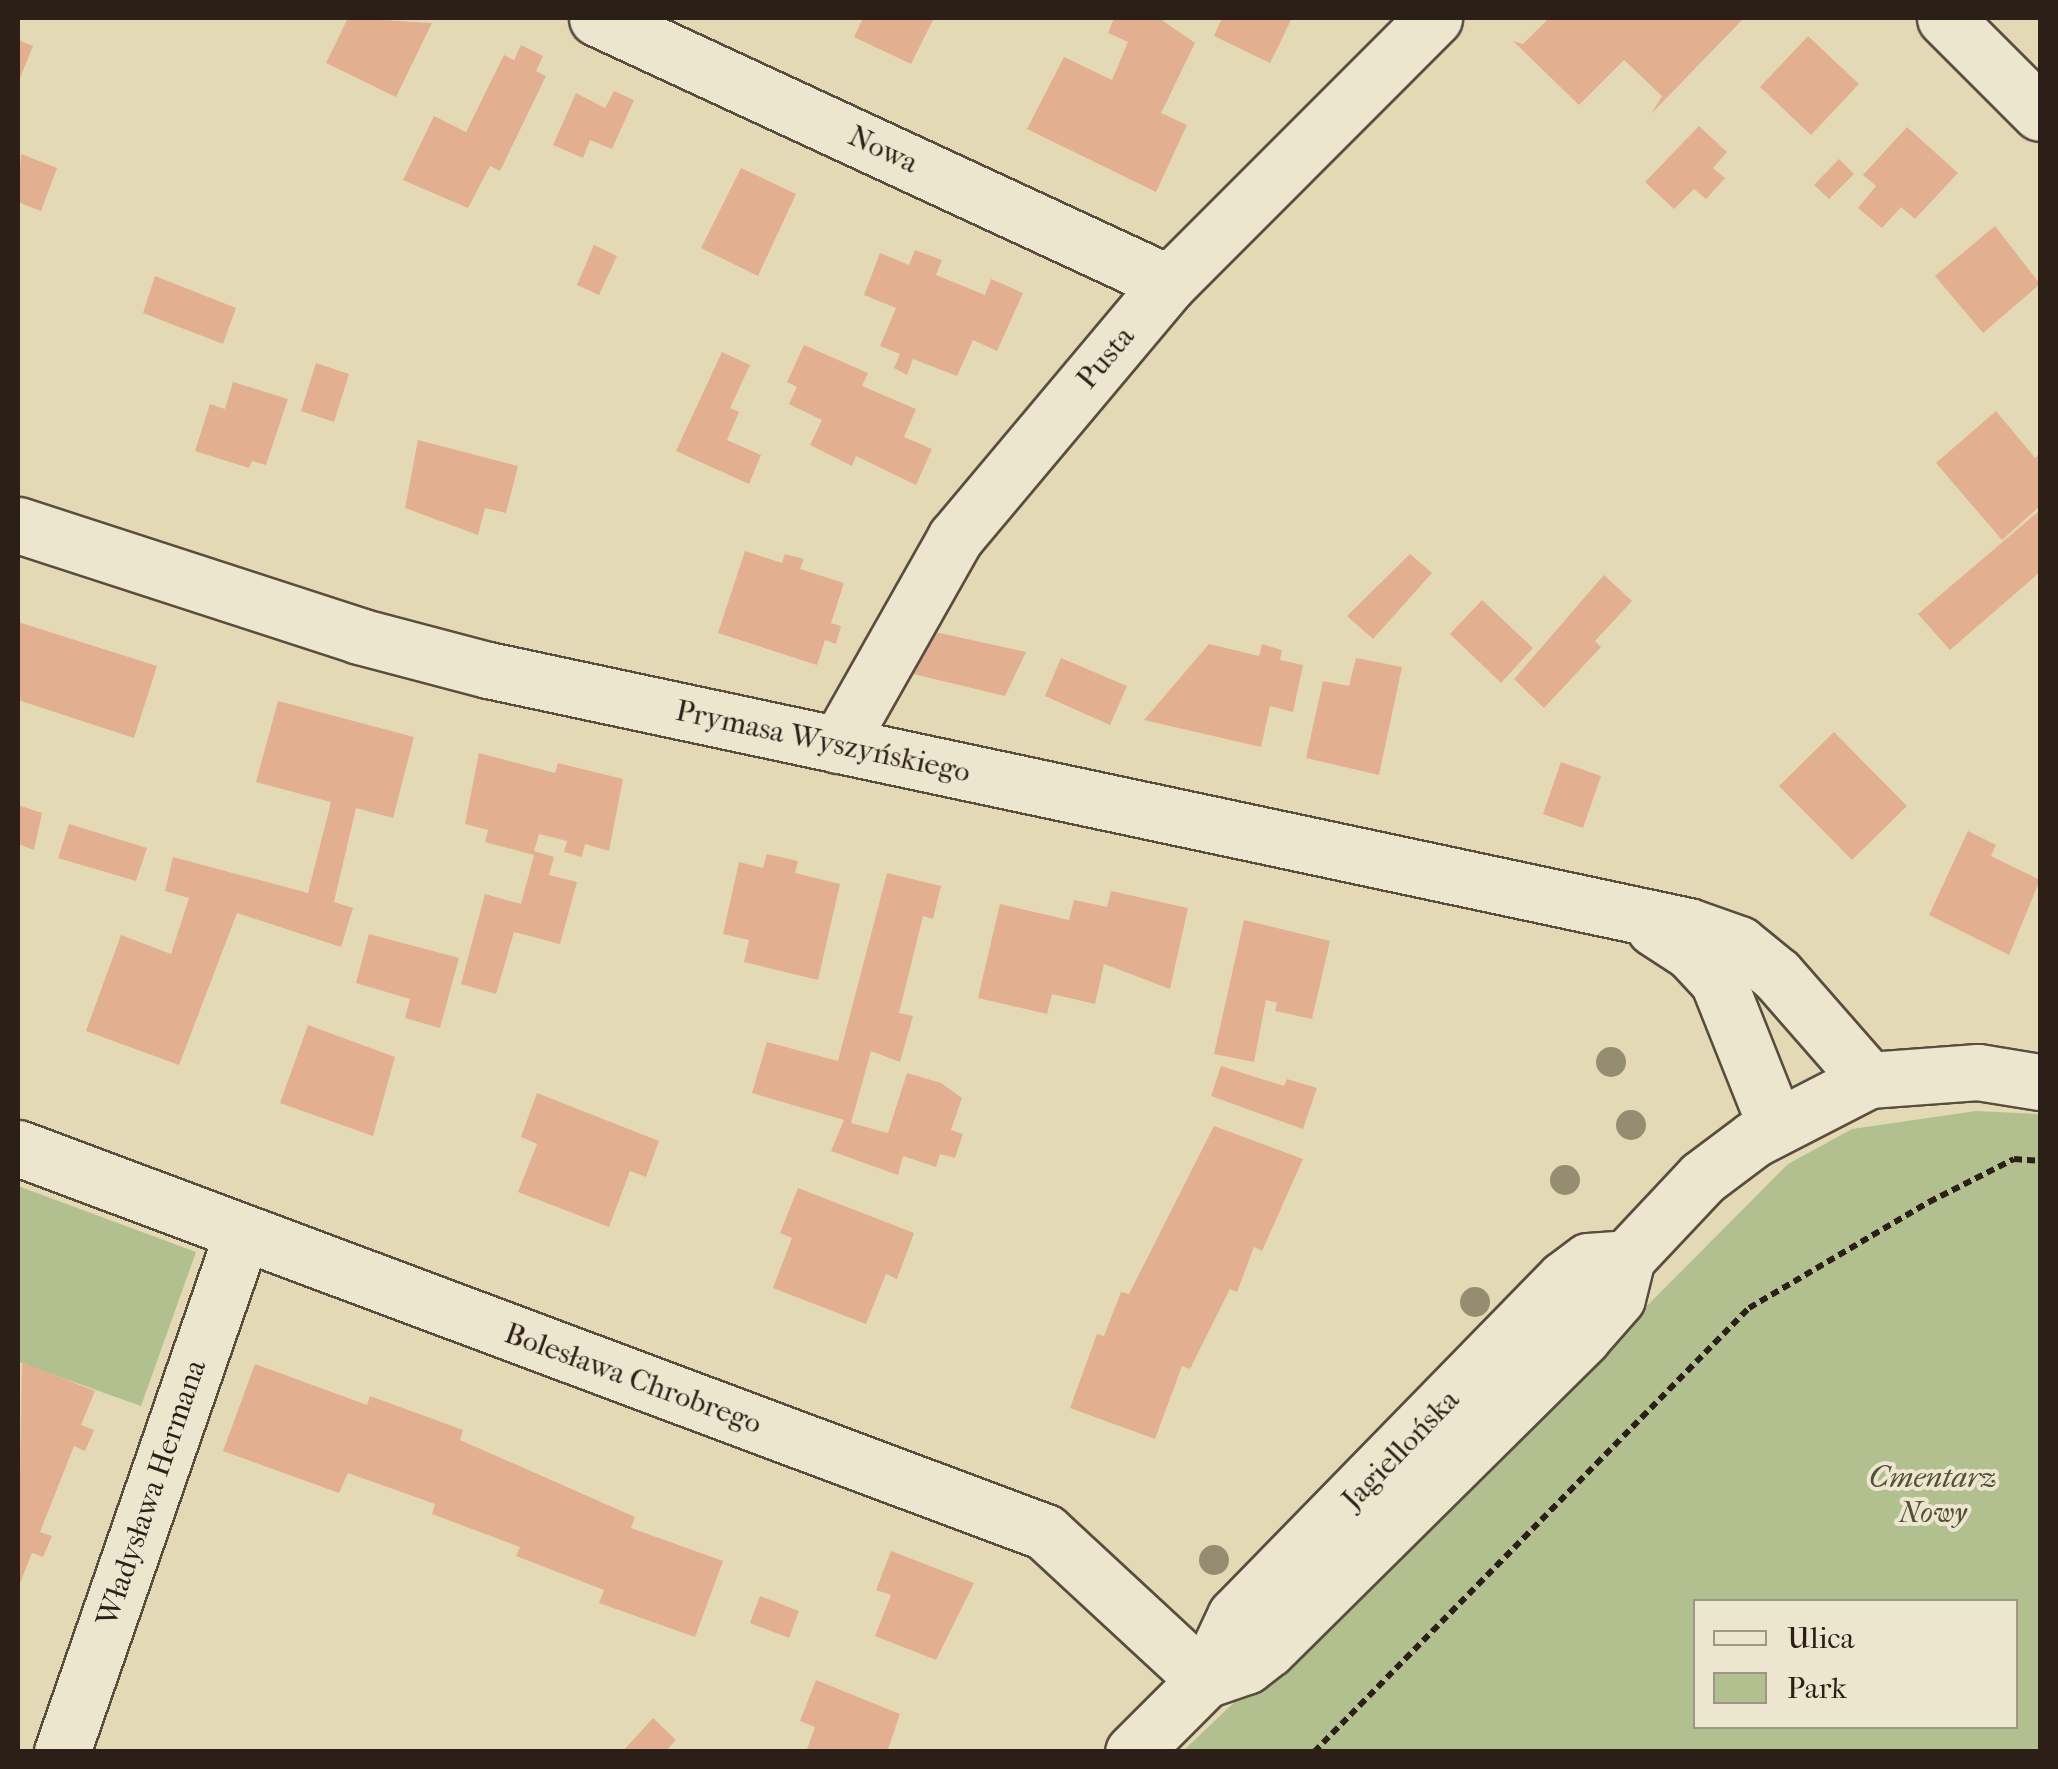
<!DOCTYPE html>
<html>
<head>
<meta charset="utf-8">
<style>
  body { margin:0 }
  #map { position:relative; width:2058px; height:1769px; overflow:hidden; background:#e4d9b5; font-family:"IM FELL French Canon",serif }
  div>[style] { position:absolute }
  .green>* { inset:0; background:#b2c08f }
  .building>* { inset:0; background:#e2b091 }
  .path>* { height:6px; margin-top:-3px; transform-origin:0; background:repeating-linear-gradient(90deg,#2b1f17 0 8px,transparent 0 13px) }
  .roads { filter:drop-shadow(2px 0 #594e3e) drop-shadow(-2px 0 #594e3e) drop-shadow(0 2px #594e3e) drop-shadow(0 -2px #594e3e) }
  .street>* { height:55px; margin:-27.5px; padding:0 27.5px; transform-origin:27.5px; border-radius:27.5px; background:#ede6cf }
  .secondary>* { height:55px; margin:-27.5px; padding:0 27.5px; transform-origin:27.5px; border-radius:27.5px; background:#ede6cf }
  .trees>* { width:30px; height:30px; margin:-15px; border-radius:50%; background:#958d72 }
  span { translate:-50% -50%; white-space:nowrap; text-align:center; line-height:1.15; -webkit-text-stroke:8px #ede6cf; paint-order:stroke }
  .street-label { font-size:30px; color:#2b1f17 }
  .park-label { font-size:30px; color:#544f3b; font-style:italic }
  .frame { position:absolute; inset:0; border:20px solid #2b1f17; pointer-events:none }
  .legend { position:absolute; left:1693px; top:1599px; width:325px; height:130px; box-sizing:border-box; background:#ede6cf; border:2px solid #9f9685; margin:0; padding:12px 18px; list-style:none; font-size:30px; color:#2b1f17 }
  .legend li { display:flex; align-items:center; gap:20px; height:50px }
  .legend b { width:50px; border:2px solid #9f9685 }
</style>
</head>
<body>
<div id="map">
  <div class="green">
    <div style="clip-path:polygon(evenodd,1976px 1111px,2040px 1114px,2040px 1751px,1182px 1752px,1596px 1357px,1788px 1164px,1852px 1129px,1976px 1111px,1696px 1602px,2016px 1602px,2016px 1726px,1696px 1726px,1696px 1602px)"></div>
    <div style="clip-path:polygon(18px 1186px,196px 1252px,141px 1406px,18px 1362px)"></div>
  </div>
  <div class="building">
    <div style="clip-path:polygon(348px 18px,432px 23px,396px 97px,326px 63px)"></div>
    <div style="clip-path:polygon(863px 18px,934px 18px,911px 64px,854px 37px)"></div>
    <div style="clip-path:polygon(1114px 18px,1159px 18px,1195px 43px,1161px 113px,1187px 125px,1156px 192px,1027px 129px,1064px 57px,1112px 80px,1128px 42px,1108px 33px)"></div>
    <div style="clip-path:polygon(1222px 18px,1292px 18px,1270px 63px,1214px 36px)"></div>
    <div style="clip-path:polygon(1549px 18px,1744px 18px,1651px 114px,1662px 96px,1624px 60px,1579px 105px,1513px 41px,1523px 44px)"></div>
    <div style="clip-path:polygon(1808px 36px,1859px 84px,1811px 135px,1760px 87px)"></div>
    <div style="clip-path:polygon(18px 40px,33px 46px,18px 83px)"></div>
    <div style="clip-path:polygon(521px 45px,543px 56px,536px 71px,546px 76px,500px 171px,490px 166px,468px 208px,403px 180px,434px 116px,466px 132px,504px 55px,514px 60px)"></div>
    <div style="clip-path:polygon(614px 91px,634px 100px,612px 149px,590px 140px,583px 158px,553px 145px,576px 93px,605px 108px)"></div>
    <div style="clip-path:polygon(1699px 126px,1727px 152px,1713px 168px,1725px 178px,1706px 199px,1694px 189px,1674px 209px,1645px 182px)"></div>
    <div style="clip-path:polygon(1907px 127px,1958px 173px,1915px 219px,1901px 207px,1882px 228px,1858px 208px,1876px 186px,1863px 175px)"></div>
    <div style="clip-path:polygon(21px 154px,57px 168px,41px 211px,18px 202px)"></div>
    <div style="clip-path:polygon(1839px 159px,1854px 174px,1829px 199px,1814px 185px)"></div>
    <div style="clip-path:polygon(741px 168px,796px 194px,758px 276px,701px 248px)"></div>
    <div style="clip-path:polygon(1995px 226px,2040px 284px,1983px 333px,1935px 276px)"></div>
    <div style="clip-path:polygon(594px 245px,617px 256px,599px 295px,577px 285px)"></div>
    <div style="clip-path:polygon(915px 250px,942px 260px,936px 275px,985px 295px,991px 279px,1023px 293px,997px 351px,973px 340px,957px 376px,913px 359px,907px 375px,894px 368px,900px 354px,880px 346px,896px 308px,864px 295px,880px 253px,909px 265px)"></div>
    <div style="clip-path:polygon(155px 276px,236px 308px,223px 344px,143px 313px)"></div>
    <div style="clip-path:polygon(804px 345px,868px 373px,862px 386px,916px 409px,904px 437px,932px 449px,916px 485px,856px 456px,852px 466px,810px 445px,822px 420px,789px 404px,797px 387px,787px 382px)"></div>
    <div style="clip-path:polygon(722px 352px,750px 365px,730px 408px,739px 412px,727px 440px,761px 455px,749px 484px,676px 451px)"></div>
    <div style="clip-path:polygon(316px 363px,349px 374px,334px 422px,301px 411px)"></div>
    <div style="clip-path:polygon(233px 382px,288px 399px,266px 465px,252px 461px,249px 468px,195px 451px,210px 404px,225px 409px)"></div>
    <div style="clip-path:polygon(1996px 411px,2035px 458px,2040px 453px,2040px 506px,2002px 540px,1936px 463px)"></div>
    <div style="clip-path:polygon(418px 440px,518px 466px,506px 513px,485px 508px,478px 535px,405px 508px)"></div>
    <div style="clip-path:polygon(2039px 511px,2040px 572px,1950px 650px,1918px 614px)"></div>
    <div style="clip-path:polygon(745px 551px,782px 563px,785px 554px,804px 559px,800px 569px,844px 583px,831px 623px,841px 626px,836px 644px,825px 640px,817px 665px,718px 633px)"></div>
    <div style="clip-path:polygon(1410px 554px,1432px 573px,1373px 639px,1347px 616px)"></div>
    <div style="clip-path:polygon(1604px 575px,1632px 601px,1595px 641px,1601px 647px,1544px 708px,1514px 679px)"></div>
    <div style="clip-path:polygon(1482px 600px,1533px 648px,1501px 683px,1450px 634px)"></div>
    <div style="clip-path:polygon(18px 622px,157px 666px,134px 738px,18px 700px)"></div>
    <div style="clip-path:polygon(926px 630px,1026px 652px,1005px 696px,905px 672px)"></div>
    <div style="clip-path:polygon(1209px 644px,1259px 656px,1262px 644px,1282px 650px,1280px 660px,1303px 665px,1293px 712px,1270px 706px,1261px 747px,1144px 720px)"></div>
    <div style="clip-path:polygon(1061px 658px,1127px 686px,1110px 725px,1045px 696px)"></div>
    <div style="clip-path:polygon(1356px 658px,1402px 667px,1379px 775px,1306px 758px,1323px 681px,1349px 686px)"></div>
    <div style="clip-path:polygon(278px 701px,414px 737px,393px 818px,356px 808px,334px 902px,353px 908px,341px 947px,237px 913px,179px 1065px,86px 1031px,121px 935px,171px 954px,189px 898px,165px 891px,173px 857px,308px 893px,331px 802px,256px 782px)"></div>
    <div style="clip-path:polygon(1834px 732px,1907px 806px,1852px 860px,1779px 786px)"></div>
    <div style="clip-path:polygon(479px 753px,555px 773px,558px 763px,623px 779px,609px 851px,585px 844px,582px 857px,564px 852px,567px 841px,539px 834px,534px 851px,554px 857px,549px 875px,577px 882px,560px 944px,514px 932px,496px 994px,461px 984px,485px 894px,521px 904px,534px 855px,485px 842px,488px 830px,465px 824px)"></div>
    <div style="clip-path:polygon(1561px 762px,1601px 776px,1583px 828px,1543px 814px)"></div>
    <div style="clip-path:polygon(18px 805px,42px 813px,34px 850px,18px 844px)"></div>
    <div style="clip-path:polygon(69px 824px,147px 848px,136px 881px,58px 858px)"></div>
    <div style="clip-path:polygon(1968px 831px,1996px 845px,1991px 856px,2040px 880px,2009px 955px,1929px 915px)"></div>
    <div style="clip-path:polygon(767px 854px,798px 861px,795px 873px,840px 884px,818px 980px,744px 962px,749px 940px,723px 934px,739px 862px,763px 868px)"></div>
    <div style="clip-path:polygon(887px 873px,941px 886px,933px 919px,923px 916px,899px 1013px,913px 1016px,900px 1062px,871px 1051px,851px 1123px,888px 1133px,907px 1073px,941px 1083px,962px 1098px,951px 1130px,963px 1134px,955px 1158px,940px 1154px,936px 1167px,903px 1156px,898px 1175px,831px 1151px,844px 1120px,752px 1093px,767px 1042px,838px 1061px)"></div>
    <div style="clip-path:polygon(1111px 891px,1188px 908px,1170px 989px,1104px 964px,1095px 1004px,1052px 994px,1047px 1014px,978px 998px,1000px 904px,1069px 920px,1074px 900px,1107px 907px)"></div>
    <div style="clip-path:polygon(1244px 920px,1330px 941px,1312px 1019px,1275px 1011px,1277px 1003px,1266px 1000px,1254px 1062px,1214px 1054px)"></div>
    <div style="clip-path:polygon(369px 934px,459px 958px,440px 1028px,405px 1018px,410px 999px,356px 983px)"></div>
    <div style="clip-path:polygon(308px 1025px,395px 1057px,373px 1136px,280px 1103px)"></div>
    <div style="clip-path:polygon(1221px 1066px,1284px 1086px,1287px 1079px,1317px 1088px,1303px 1129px,1211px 1096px)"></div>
    <div style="clip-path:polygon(537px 1093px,659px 1141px,646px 1177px,630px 1171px,609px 1227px,518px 1192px,537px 1144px,521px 1137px)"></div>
    <div style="clip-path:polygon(1214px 1126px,1303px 1159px,1262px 1251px,1254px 1247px,1237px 1292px,1230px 1289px,1190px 1369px,1182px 1366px,1155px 1439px,1070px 1408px,1097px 1334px,1104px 1336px,1121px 1292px,1129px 1294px)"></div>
    <div style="clip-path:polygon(798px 1188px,914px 1233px,897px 1279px,886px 1274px,866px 1324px,773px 1288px,792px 1238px,780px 1233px)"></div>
    <div style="clip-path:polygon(22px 1362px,95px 1391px,81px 1425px,94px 1430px,85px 1451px,74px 1446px,40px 1532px,52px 1536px,43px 1557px,32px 1553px,18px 1588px)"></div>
    <div style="clip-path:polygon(255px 1364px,367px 1405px,370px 1396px,463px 1430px,460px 1440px,635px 1517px,631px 1528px,723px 1561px,695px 1637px,599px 1603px,604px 1590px,516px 1556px,520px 1547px,432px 1514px,435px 1504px,348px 1473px,339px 1493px,223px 1451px)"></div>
    <div style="clip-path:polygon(891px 1551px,974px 1583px,936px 1660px,875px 1636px,891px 1595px,876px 1590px)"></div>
    <div style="clip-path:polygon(760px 1596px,799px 1611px,789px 1638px,750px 1623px)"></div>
    <div style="clip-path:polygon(816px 1680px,900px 1714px,887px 1752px,806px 1752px,815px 1727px,800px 1721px)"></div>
    <div style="clip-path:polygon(653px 1718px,676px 1740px,665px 1752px,622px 1752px)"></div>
  </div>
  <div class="path">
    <div style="left:1314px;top:1752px;width:622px;rotate:-45.59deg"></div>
    <div style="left:1749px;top:1308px;width:209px;rotate:-30.5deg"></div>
    <div style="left:1929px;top:1202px;width:95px;rotate:-26.8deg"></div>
    <div style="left:2014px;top:1159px;width:26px;rotate:4deg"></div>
  </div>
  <div class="roads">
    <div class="street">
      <div style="left:597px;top:18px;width:630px;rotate:24.86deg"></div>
      <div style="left:838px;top:745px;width:238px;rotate:-60.5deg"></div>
      <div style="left:955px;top:538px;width:333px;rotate:-50deg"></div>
      <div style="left:1169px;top:283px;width:375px;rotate:-45deg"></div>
      <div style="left:18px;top:1148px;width:1096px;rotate:20.5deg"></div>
      <div style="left:1045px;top:1532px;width:218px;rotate:42.8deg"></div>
      <div style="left:62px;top:1752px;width:548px;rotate:-70.84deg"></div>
    </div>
    <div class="secondary">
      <div style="left:1945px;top:18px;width:134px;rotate:45deg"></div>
      <div style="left:18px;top:525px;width:359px;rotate:18deg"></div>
      <div style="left:359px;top:636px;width:133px;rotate:14.8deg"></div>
      <div style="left:488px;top:670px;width:1227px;rotate:12.04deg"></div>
      <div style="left:1688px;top:926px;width:54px;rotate:19.4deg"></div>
      <div style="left:1739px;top:944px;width:49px;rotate:39.2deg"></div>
      <div style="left:1777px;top:975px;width:140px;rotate:48.8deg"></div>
      <div style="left:1654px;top:928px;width:44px;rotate:33deg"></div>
      <div style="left:1691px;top:952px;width:40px;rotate:47deg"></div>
      <div style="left:1718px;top:981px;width:154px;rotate:68.3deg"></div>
      <div style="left:1205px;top:1680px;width:43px;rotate:-18.9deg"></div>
      <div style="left:1246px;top:1666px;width:28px;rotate:-38deg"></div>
      <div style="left:1268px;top:1649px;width:442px;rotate:-44.7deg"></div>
      <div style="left:1582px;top:1338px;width:53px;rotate:-48.8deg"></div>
      <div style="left:1617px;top:1298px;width:41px;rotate:-76deg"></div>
      <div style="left:1627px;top:1258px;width:110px;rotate:-46.8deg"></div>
      <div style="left:1702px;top:1178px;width:65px;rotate:-36.9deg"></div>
      <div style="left:1754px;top:1139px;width:129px;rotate:-27.2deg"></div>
      <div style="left:1869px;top:1080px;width:109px;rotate:-4.2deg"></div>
      <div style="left:1978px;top:1072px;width:63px;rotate:9.2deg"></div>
      <div style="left:1133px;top:1752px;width:102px;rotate:-45deg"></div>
      <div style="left:1205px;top:1680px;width:71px;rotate:-64.9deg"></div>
      <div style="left:1235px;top:1616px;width:471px;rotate:-45.7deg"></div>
      <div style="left:1564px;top:1279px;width:30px;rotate:-37deg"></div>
      <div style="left:1588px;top:1261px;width:39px;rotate:-4deg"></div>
    </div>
  </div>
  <div class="trees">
    <div style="left:1611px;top:1062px"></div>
    <div style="left:1631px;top:1125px"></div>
    <div style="left:1565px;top:1180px"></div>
    <div style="left:1475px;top:1302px"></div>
    <div style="left:1214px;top:1560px"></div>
  </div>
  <div class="street-label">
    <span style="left:883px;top:150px;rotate:25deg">Nowa</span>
    <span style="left:1106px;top:358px;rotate:-50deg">Pusta</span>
    <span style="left:823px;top:742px;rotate:12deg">Prymasa Wyszyńskiego</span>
    <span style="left:633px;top:1379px;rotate:20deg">Bolesława Chrobrego</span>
    <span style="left:1401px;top:1450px;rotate:-46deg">Jagiellońska</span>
    <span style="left:152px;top:1493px;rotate:-71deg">Władysława Hermana</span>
  </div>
  <div class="park-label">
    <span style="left:1933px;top:1495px">Cmentarz<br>Nowy</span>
  </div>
  <div class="frame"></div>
  <ul class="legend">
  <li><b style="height:12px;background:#ede6cf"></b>Ulica</li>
  <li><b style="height:28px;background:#b2c08f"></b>Park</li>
  </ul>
</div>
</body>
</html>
